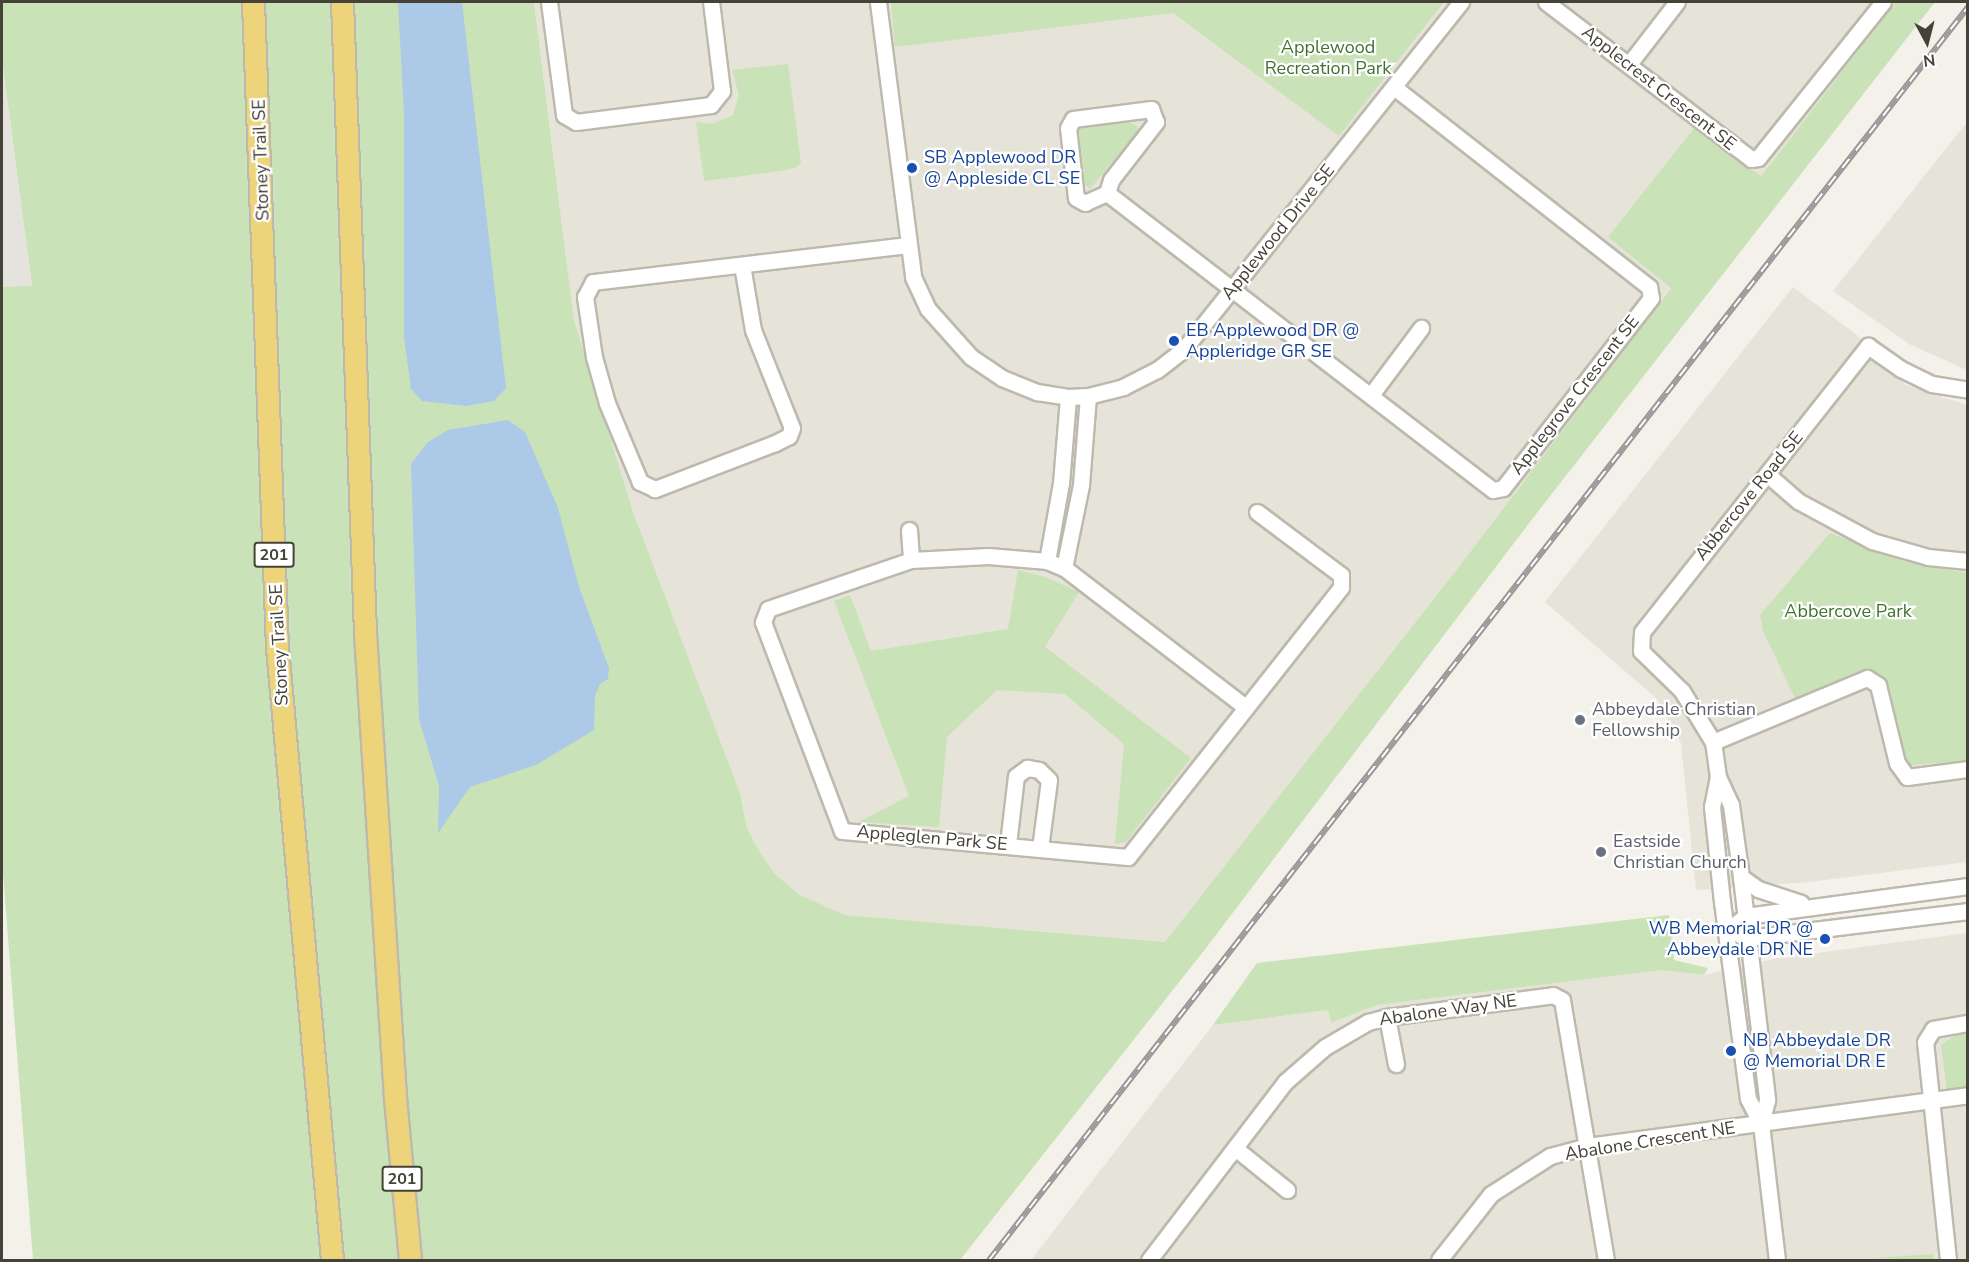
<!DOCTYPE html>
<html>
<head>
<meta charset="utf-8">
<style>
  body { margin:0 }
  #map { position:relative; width:1969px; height:1262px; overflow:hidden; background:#f3f1e9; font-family:"Nunito Sans",sans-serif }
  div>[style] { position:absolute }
  .residential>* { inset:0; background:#e6e3d8 }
  .industrial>* { inset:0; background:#e5e3de }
  .green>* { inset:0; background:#cae2b7 }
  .water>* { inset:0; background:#adc9e8 }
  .roads { filter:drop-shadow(2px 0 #bdb9ad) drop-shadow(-2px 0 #bdb9ad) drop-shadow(0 2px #bdb9ad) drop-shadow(0 -2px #bdb9ad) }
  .minor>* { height:15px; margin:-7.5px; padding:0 7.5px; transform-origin:7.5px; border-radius:7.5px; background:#fff }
  .highway>* { height:21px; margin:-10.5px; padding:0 10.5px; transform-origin:10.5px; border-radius:10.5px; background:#edd37a }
  .rail>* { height:6px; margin-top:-3px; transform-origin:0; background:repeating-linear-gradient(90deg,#fff 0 11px,#979797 0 22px); box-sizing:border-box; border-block:2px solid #979797 }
  .dots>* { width:16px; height:16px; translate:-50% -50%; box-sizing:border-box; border:3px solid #fff; border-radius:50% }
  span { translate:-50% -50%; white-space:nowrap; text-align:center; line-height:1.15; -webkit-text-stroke:4.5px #fff; paint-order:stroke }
  .shield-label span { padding:2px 4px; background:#fff; border:2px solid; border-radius:4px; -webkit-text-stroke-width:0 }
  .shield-label { font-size:16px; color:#454238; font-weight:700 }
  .park-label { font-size:18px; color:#437032 }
  .street-label { font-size:18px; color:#454238 }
  .transit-label { font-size:18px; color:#164399 }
  .left { translate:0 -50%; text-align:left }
  .right { translate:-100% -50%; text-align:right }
  .worship-label { font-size:18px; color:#5b616d }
  .frame { position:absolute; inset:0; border:3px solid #454238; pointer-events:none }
  .north { position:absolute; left:1897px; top:12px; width:60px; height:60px; -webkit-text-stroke:4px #fff; paint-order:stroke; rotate:173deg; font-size:16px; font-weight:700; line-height:24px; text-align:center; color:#454238 }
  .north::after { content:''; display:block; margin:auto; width:21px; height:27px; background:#454238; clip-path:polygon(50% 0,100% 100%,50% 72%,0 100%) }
</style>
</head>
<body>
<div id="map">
  <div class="residential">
    <div style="clip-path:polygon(534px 2px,1896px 2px,1760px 177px,1695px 128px,1609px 237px,1671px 287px,1454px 573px,1166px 942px,845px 915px,800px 895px,775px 874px,762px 856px,747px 828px,740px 793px,633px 512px,574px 320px)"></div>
    <div style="clip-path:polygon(1967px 122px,1967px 370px,1909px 344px,1833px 291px)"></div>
    <div style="clip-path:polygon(1793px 287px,1857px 335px,1906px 385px,1967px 405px,1967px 862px,1809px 882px,1696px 890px,1681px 743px,1656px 698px,1545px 602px)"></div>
    <div style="clip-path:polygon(1967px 933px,1967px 1260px,1031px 1260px,1213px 1025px,1328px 1010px,1331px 1023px,1377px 1005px,1662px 970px,1704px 975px,1773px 959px)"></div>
  </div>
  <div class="industrial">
    <div style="clip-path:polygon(2px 59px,32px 287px,2px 287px)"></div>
  </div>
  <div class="green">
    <div style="clip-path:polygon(2px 2px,534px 2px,574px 320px,633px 512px,740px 793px,747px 828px,762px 856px,775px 874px,800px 895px,845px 915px,1165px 942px,1454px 573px,1671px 288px,1608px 237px,1695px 127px,1761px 176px,1896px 2px,1935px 2px,1533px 518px,1206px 948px,960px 1260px,33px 1260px,2px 860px,2px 287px,32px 286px,2px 59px)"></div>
    <div style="clip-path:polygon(891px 2px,1444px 2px,1339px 136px,1173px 13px,895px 47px)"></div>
    <div style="clip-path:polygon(788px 64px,801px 163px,795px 168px,774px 172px,704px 181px,696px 122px,712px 124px,733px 115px,739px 95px,732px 70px)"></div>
    <div style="clip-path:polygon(1130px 122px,1138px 127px,1137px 132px,1090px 189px,1085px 185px,1079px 131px,1082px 128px)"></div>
    <div style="clip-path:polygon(1830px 533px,1905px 562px,1967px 573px,1967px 761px,1910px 765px,1902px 752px,1886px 681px,1878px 673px,1860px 672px,1795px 698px,1763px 631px,1760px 615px)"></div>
    <div style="clip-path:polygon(1018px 570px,1045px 577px,1079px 592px,1045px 647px,1191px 758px,1126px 842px,1115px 844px,1124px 744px,1065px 694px,997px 690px,947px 737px,939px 827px,858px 822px,909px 796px,834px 601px,850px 595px,871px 651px,1008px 629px)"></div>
    <div style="clip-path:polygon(1669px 915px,1674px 960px,1708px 968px,1704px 975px,1662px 970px,1377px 1005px,1331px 1023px,1328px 1010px,1213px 1025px,1257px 963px)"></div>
    <div style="clip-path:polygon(1958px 1033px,1967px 1033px,1967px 1087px,1947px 1090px,1941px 1045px)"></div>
    <div style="clip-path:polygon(1933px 1254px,1934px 1260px,1875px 1258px)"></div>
  </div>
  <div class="water">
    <div style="clip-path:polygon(398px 2px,462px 2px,506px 388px,494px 401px,466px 406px,422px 401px,411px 389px,404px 337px,404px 116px)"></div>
    <div style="clip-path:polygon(508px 420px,525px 432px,558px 508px,579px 587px,609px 668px,608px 679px,600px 684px,595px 696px,594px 730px,536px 765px,470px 787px,438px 833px,439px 786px,419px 719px,411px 464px,428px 442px,448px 430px)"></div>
  </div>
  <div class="roads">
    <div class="minor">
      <div style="left:549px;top:2px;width:114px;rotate:82.4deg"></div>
      <div style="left:564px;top:115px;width:14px;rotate:30deg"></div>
      <div style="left:576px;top:122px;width:136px;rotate:-7.2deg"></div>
      <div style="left:711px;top:105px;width:18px;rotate:-52deg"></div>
      <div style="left:722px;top:91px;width:90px;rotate:-97deg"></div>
      <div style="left:878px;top:2px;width:277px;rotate:82.7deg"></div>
      <div style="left:913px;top:277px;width:35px;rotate:65deg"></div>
      <div style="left:928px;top:309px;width:64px;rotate:48.1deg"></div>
      <div style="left:971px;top:357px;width:37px;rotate:34deg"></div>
      <div style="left:1002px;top:378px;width:38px;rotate:22deg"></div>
      <div style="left:1037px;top:392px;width:31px;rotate:9deg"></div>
      <div style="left:1068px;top:397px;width:20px;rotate:-3deg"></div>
      <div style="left:1088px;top:396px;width:36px;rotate:-14deg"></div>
      <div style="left:1123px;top:387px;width:38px;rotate:-27deg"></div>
      <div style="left:1157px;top:370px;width:34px;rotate:-38deg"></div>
      <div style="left:1184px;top:349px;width:444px;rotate:-51.4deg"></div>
      <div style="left:1546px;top:2px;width:258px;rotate:37.4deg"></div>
      <div style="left:1751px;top:159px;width:7px;rotate:-8deg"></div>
      <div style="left:1758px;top:158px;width:200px;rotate:-51.3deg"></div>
      <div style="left:1629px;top:64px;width:78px;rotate:-52.3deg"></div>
      <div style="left:1151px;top:109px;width:14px;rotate:69deg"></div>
      <div style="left:1156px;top:122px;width:73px;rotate:127.8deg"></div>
      <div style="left:1111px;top:180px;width:14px;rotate:107deg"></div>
      <div style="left:1107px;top:193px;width:24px;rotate:156deg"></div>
      <div style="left:1085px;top:203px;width:10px;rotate:-151deg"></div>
      <div style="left:1076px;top:198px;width:70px;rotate:-96.5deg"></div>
      <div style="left:1068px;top:128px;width:10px;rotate:-61deg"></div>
      <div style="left:1073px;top:119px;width:79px;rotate:-7.3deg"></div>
      <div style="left:1107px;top:193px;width:487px;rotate:37.6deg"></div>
      <div style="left:1493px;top:490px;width:10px;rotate:-11deg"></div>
      <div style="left:1503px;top:488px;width:241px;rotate:-52.1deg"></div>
      <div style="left:1651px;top:298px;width:11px;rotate:-100deg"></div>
      <div style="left:1649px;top:287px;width:323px;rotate:-141.9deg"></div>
      <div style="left:742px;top:265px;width:66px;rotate:80.4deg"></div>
      <div style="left:753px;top:330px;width:105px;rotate:68.3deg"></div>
      <div style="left:792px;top:428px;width:9px;rotate:111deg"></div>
      <div style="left:789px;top:436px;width:16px;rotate:153deg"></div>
      <div style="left:775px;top:443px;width:129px;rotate:159deg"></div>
      <div style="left:655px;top:489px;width:17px;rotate:-155deg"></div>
      <div style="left:640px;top:482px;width:86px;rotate:-112.7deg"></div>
      <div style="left:607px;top:403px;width:48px;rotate:-105.8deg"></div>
      <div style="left:594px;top:357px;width:61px;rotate:-98.5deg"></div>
      <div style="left:585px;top:297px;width:17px;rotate:-62deg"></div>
      <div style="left:593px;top:282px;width:318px;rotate:-6.7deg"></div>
      <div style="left:1371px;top:395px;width:84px;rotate:-53.3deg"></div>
      <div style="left:1767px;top:474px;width:41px;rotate:41.1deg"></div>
      <div style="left:1798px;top:501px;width:84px;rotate:28.4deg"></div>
      <div style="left:1872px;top:541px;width:58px;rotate:15.9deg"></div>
      <div style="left:1928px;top:557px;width:40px;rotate:5.7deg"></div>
      <div style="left:909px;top:530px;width:30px;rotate:86deg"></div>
      <div style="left:1047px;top:561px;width:79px;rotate:-79.8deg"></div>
      <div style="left:1061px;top:483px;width:86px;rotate:-85.3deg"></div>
      <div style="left:1064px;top:568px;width:85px;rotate:-78.4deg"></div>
      <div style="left:1081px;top:485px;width:89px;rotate:-85.5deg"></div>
      <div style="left:1244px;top:706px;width:227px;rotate:-142.5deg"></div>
      <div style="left:1064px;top:568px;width:18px;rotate:-158deg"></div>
      <div style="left:1047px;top:561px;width:59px;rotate:-175.2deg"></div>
      <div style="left:988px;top:556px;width:77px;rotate:177deg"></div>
      <div style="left:911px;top:560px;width:151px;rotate:161.1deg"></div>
      <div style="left:768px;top:609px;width:14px;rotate:111deg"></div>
      <div style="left:763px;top:622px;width:223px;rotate:69.3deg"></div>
      <div style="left:842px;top:831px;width:287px;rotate:5.2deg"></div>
      <div style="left:1128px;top:857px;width:344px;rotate:-51.7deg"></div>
      <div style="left:1341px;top:587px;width:12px;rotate:-90deg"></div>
      <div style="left:1341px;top:575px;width:105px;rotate:-143.1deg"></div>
      <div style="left:1713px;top:742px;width:167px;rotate:-22.6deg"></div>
      <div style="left:1867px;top:678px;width:13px;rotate:32deg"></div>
      <div style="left:1878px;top:685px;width:80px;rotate:76.3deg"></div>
      <div style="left:1897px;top:763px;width:17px;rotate:54deg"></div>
      <div style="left:1907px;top:777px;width:62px;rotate:-7.5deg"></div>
      <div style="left:1718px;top:777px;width:31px;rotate:65deg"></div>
      <div style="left:1731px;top:805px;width:73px;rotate:82.1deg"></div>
      <div style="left:1741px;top:877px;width:225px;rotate:83.3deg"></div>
      <div style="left:1767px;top:1100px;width:25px;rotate:104deg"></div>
      <div style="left:1761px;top:1124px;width:137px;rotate:83.3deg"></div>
      <div style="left:1008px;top:844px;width:68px;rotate:-83.3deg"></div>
      <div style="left:1016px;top:776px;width:14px;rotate:-36deg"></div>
      <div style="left:1027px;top:768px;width:12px;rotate:9deg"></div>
      <div style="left:1039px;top:770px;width:14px;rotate:45deg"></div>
      <div style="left:1049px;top:780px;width:69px;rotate:97.5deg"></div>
      <div style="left:1741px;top:877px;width:21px;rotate:35deg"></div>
      <div style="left:1758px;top:889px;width:45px;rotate:18deg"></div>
      <div style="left:1738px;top:922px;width:10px;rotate:-37deg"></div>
      <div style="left:1746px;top:916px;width:224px;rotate:-7.7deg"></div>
      <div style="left:1740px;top:935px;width:9px;rotate:21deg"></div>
      <div style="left:1748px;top:938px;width:222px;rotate:-7deg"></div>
      <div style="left:1387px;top:1017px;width:48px;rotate:79.2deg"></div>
      <div style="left:1761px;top:1124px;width:28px;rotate:-117deg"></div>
      <div style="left:1748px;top:1099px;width:199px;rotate:-97.5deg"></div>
      <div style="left:1722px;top:902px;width:96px;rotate:-96deg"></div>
      <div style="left:1712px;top:807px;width:31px;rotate:-79deg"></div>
      <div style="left:1718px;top:777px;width:35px;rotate:-98deg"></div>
      <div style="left:1713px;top:742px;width:60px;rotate:-121.3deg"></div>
      <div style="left:1682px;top:691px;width:57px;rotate:-135.7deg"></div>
      <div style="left:1641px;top:651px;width:19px;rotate:-87deg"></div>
      <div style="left:1642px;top:632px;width:365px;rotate:-51.7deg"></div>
      <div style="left:1868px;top:346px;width:40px;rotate:34.9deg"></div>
      <div style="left:1901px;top:369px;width:34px;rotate:26deg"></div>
      <div style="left:1932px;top:384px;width:36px;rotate:9deg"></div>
      <div style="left:1235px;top:1148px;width:67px;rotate:38.9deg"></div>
      <div style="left:1149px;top:1260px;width:224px;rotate:-52.6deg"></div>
      <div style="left:1285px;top:1082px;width:53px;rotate:-41.2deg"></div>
      <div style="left:1325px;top:1047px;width:50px;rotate:-30.2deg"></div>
      <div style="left:1368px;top:1022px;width:20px;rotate:-15deg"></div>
      <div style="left:1387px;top:1017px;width:167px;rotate:-7.5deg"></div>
      <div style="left:1553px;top:995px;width:10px;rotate:29deg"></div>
      <div style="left:1562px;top:1000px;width:264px;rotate:80.4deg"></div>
      <div style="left:1439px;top:1260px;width:84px;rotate:-51.8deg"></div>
      <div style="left:1491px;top:1194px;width:70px;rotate:-32.8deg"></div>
      <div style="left:1550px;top:1156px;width:38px;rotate:-15deg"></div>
      <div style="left:1587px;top:1146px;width:384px;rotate:-7.6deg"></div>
      <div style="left:1948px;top:1260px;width:219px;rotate:-96deg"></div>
      <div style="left:1925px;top:1042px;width:15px;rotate:-58deg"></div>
      <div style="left:1933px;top:1029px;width:36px;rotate:-10deg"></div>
    </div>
    <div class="highway">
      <div style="left:253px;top:2px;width:645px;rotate:87.87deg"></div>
      <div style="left:277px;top:647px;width:615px;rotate:84.87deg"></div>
      <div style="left:342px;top:2px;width:631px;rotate:87.91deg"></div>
      <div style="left:365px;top:633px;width:466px;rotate:86.3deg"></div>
      <div style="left:395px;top:1098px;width:163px;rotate:84.7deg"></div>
    </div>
  </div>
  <div class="rail">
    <div style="left:989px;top:1260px;width:1590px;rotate:-52deg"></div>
  </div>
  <div class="dots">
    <div style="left:912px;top:168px;background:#1a4fb4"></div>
    <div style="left:1174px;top:341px;background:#1a4fb4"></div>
    <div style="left:1580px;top:720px;background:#6b7280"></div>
    <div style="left:1601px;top:852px;background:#6b7280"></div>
    <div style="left:1825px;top:939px;background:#1a4fb4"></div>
    <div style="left:1731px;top:1051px;background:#1a4fb4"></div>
  </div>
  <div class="shield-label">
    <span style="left:274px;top:555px">201</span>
    <span style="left:402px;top:1179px">201</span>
  </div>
  <div class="park-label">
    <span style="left:1328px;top:58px">Applewood<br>Recreation Park</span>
    <span style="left:1848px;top:611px">Abbercove Park</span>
  </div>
  <div class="street-label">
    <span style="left:1659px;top:88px;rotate:38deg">Applecrest Crescent SE</span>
    <span style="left:261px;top:160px;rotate:-92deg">Stoney Trail SE</span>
    <span style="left:1278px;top:232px;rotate:-51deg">Applewood Drive SE</span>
    <span style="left:1575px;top:395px;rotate:-52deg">Applegrove Crescent SE</span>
    <span style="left:1749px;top:496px;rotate:-51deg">Abbercove Road SE</span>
    <span style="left:279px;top:645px;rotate:-93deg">Stoney Trail SE</span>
    <span style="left:932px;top:838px;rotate:5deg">Appleglen Park SE</span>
    <span style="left:1448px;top:1010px;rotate:-8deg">Abalone Way NE</span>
    <span style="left:1650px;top:1141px;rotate:-9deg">Abalone Crescent NE</span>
  </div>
  <div class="transit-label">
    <span class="left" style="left:924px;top:168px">SB Applewood DR<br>@ Appleside CL SE</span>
    <span class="left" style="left:1186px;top:341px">EB Applewood DR @<br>Appleridge GR SE</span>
    <span class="right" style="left:1813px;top:939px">WB Memorial DR @<br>Abbeydale DR NE</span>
    <span class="left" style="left:1743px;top:1051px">NB Abbeydale DR<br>@ Memorial DR E</span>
  </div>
  <div class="worship-label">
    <span class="left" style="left:1592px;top:720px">Abbeydale Christian<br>Fellowship</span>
    <span class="left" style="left:1613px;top:852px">Eastside<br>Christian Church</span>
  </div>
  <div class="frame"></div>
  <div class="north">N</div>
</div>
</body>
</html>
